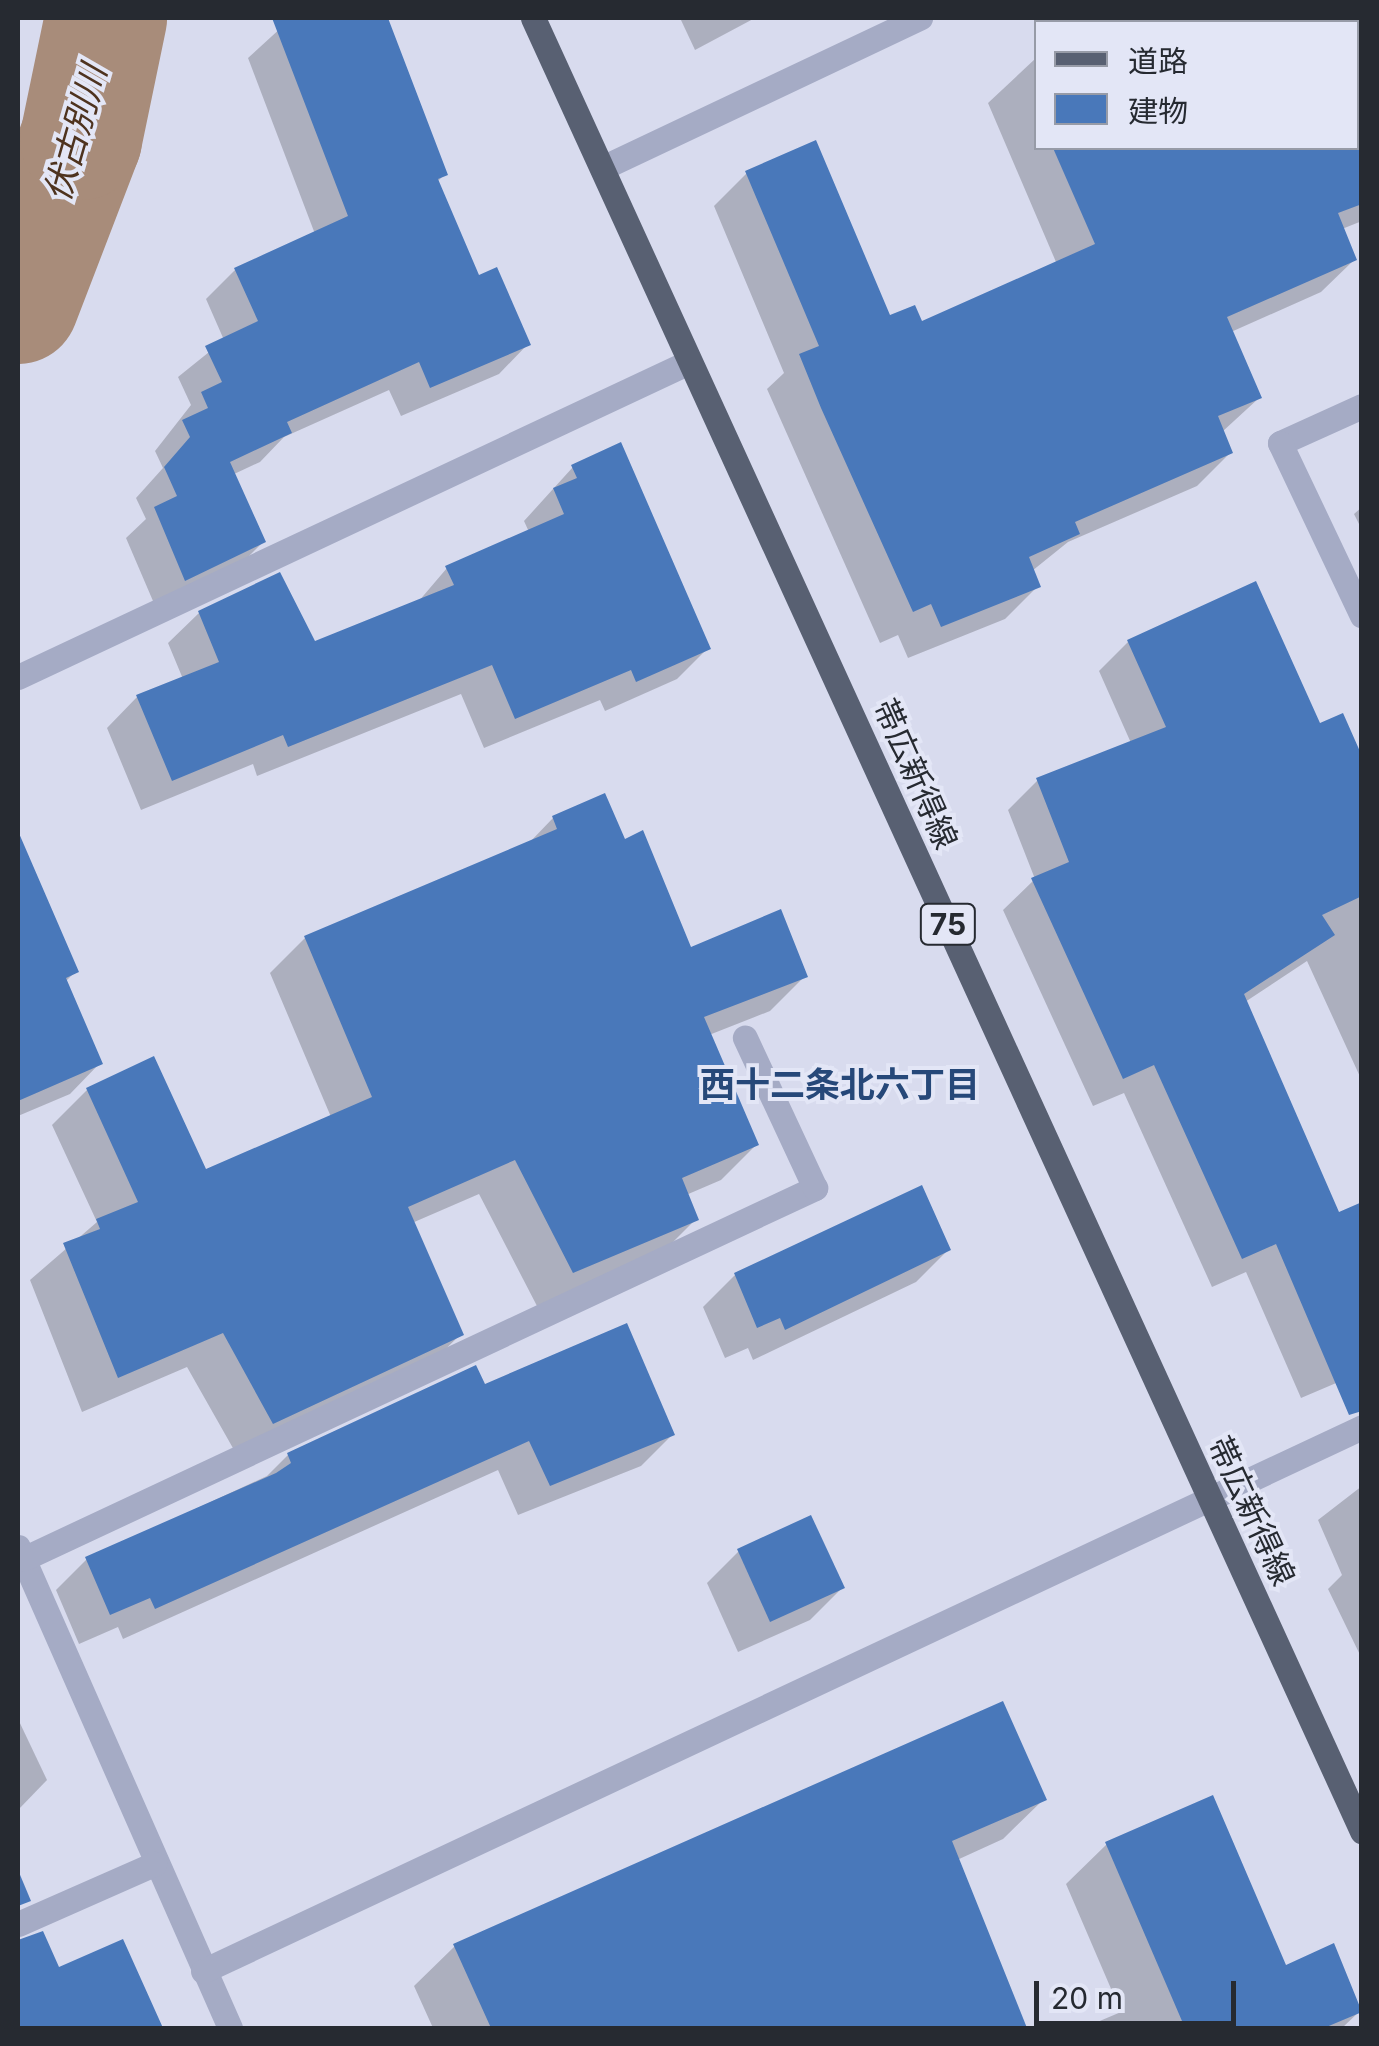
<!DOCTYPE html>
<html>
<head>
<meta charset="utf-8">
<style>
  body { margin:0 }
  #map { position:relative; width:1379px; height:2046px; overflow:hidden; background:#d8dbee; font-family:Inter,"Noto Sans JP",sans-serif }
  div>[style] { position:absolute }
  .shadow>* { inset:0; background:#0003 }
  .river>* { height:122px; margin:-61px; padding:0 61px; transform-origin:61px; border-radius:61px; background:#a88c7a }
  .building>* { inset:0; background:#4978ba }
  .minor>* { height:25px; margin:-12.5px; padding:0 12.5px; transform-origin:12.5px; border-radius:12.5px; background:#a5abc5 }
  .major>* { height:25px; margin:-12.5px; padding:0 12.5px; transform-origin:12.5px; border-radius:12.5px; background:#586072 }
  span { translate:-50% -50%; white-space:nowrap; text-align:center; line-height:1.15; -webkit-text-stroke:8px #e3e6f6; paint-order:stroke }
  .shield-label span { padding:2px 8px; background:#e3e6f6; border:2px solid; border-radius:8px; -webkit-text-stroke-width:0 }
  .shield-label { font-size:30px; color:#262a31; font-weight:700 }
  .street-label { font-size:32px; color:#262a31 }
  .water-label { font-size:35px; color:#4e331f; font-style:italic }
  .neighbourhood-label { font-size:35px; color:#264879; font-weight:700 }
  .frame { position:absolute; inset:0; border:20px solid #262a31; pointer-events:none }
  .legend { position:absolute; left:1034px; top:20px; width:325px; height:130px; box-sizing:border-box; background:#e3e6f6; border:2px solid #979ba7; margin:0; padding:12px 18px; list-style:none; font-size:30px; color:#262a31 }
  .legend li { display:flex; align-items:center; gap:20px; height:50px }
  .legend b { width:50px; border:2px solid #979ba7 }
  .scale { position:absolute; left:1034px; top:1981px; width:202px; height:45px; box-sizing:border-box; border:5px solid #262a31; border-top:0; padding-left:12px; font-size:30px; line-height:35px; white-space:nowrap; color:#262a31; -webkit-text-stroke:8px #e3e6f6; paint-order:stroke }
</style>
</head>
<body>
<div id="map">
  <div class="shadow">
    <div style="clip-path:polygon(279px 18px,386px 18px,445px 174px,437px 182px,478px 278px,528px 344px,499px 374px,401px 416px,389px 390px,284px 437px,260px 462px,232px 475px,263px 542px,234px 571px,156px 608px,126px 538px,146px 519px,136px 498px,163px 468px,155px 451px,191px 405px,178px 377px,224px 340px,206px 299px,235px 270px,315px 234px,248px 58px,283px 26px)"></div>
    <div style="clip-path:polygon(680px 18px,755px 18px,695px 50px)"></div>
    <div style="clip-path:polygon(1096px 18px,1340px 18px,1085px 22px)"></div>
    <div style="clip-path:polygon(1036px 58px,1036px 148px,1356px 148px,1356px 115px,1362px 221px,1342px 229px,1354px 260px,1321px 292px,1231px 332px,1259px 398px,1222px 432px,1230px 453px,1197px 486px,1068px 542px,1032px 571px,1038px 586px,1005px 619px,908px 658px,898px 635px,880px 643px,767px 389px,784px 373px,714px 206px,747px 173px,889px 319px,921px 324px,1056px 262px,988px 103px)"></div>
    <div style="clip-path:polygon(573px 467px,708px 648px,677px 679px,605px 711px,600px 700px,484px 748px,461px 694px,257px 776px,253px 764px,141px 810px,107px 728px,137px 697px,183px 679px,168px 643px,199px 613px,314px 644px,418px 602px,447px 568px,529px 532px,524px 521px)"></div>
    <div style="clip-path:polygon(1362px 507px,1362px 530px,1354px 514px)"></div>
    <div style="clip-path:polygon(1128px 642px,1319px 727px,1362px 763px,1362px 1081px,1307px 961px,1245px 1002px,1362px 1372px,1301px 1398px,1246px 1272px,1212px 1287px,1124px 1093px,1093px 1106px,1003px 910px,1035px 879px,1008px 810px,1037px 781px,1131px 743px,1099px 671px)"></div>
    <div style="clip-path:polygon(553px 818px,623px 842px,690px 950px,805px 976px,770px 1011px,709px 1035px,756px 1145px,721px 1180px,686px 1195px,696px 1219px,661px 1254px,537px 1306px,479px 1194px,412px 1223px,461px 1334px,425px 1369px,238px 1457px,187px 1367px,82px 1412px,30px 1280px,97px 1222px,52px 1125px,87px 1090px,204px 1172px,331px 1117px,270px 973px,305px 938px,528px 844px)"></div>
    <div style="clip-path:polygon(20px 849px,76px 971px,65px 982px,100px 1063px,70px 1094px,18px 1116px)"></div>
    <div style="clip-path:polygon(948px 1250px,916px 1282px,753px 1360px,748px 1348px,725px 1358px,703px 1307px,735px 1275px)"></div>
    <div style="clip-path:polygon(484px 1387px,672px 1435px,641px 1466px,518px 1515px,498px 1470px,123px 1639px,118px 1627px,79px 1644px,56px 1590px,87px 1559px,267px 1476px,288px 1455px)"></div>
    <div style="clip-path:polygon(1362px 1486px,1362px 1659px,1328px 1589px,1342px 1575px,1318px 1520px)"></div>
    <div style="clip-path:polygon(739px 1551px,842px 1588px,810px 1620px,738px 1652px,707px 1583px)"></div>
    <div style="clip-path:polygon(18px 1719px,47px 1780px,18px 1810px)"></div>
    <div style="clip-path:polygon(1044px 1799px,1003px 1839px,957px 1860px,1024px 2028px,433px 2028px,414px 1986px,455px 1946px)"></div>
    <div style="clip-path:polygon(1107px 1844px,1285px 1968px,1361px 2010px,1342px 2028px,1083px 2028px,1121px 2012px,1066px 1884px)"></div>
    <div style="clip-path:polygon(122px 1942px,160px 2028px,18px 2028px,18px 1989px)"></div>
  </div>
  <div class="river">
    <div style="left:18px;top:303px;width:176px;rotate:-69deg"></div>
    <div style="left:81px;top:139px;width:124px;rotate:-78.3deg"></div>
  </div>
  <div class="building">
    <div style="clip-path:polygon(272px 18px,388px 18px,448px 175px,438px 179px,479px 275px,497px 267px,531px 345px,430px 388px,419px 362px,287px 422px,292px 433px,230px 462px,266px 542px,185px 581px,154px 507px,177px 496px,164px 467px,190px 437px,182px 420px,208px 408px,201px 392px,222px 382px,205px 346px,258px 321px,234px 268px,348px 216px)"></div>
    <div style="clip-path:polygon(816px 140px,890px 315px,915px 305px,922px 321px,1095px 244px,1053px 148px,1362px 148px,1362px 204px,1338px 213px,1357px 260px,1227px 317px,1262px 398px,1218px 416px,1233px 453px,1075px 522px,1080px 534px,1029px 557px,1041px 587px,941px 627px,931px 604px,913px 612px,821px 408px,799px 354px,819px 346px,745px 171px)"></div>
    <div style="clip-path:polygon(621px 442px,711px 649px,636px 682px,631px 670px,515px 719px,492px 665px,288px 747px,283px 735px,172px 781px,136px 695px,219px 662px,198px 611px,280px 572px,315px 641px,454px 585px,445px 566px,564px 514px,553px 488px,577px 478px,571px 465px)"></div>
    <div style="clip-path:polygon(1256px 581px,1320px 723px,1343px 713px,1362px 756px,1362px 896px,1322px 915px,1335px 935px,1244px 994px,1339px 1212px,1362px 1202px,1362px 1411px,1349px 1415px,1276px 1244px,1242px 1259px,1154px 1065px,1123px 1079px,1031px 878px,1069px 862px,1036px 778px,1166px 727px,1127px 640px)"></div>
    <div style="clip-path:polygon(605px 793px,625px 839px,643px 830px,691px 947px,781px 909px,808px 977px,704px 1017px,759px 1145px,682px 1178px,699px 1220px,573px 1273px,515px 1160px,408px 1207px,464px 1335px,273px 1424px,223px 1333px,118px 1378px,63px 1243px,100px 1229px,96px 1219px,138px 1202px,86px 1088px,154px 1056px,206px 1169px,372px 1097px,304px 936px,557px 829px,552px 816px)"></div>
    <div style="clip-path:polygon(18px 831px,79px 972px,66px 978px,103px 1064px,18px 1101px)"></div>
    <div style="clip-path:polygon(922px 1185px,951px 1250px,785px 1330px,780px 1318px,757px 1328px,734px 1273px)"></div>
    <div style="clip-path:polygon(627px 1323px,675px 1435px,550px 1486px,529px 1441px,155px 1609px,150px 1598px,110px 1615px,85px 1557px,276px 1473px,291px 1463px,287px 1453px,476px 1365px,485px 1384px)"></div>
    <div style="clip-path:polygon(811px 1515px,845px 1588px,770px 1622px,737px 1549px)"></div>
    <div style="clip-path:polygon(1003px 1701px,1047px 1800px,952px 1841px,1027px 2028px,491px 2028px,453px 1944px)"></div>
    <div style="clip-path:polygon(1213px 1795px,1286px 1965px,1334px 1943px,1362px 2012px,1324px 2028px,1185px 2028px,1105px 1842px)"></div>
    <div style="clip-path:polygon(18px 1870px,31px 1901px,18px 1906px)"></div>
    <div style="clip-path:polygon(43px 1931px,59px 1967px,123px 1939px,163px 2028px,18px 2028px,18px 1940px)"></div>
  </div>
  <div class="minor">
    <div style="left:602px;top:168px;width:352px;rotate:-25.3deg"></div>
    <div style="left:1362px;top:406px;width:90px;rotate:155.7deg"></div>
    <div style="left:1280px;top:443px;width:191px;rotate:64.6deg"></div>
    <div style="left:18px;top:677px;width:741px;rotate:-25.15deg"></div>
    <div style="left:18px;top:1547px;width:526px;rotate:66.21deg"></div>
    <div style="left:23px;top:1559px;width:875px;rotate:-25.1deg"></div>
    <div style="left:815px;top:1188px;width:166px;rotate:-115deg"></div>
    <div style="left:18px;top:1924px;width:149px;rotate:-23.8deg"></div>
    <div style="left:203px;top:1971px;width:1280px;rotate:-25.14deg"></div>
  </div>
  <div class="major">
    <div style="left:533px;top:18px;width:1994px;rotate:65.43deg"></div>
  </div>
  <div class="shield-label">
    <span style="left:948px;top:924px">75</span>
  </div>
  <div class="street-label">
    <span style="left:915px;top:774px;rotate:66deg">帯広新得線</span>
    <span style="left:1251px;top:1511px;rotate:65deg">帯広新得線</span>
  </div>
  <div class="water-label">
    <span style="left:75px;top:133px;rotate:-74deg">伏古別川</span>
  </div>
  <div class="neighbourhood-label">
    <span style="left:840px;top:1084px">西十二条北六丁目</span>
  </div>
  <div class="frame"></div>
  <ul class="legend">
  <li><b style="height:12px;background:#586072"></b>道路</li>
  <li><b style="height:28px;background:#4978ba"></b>建物</li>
  </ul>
  <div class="scale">20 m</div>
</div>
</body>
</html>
